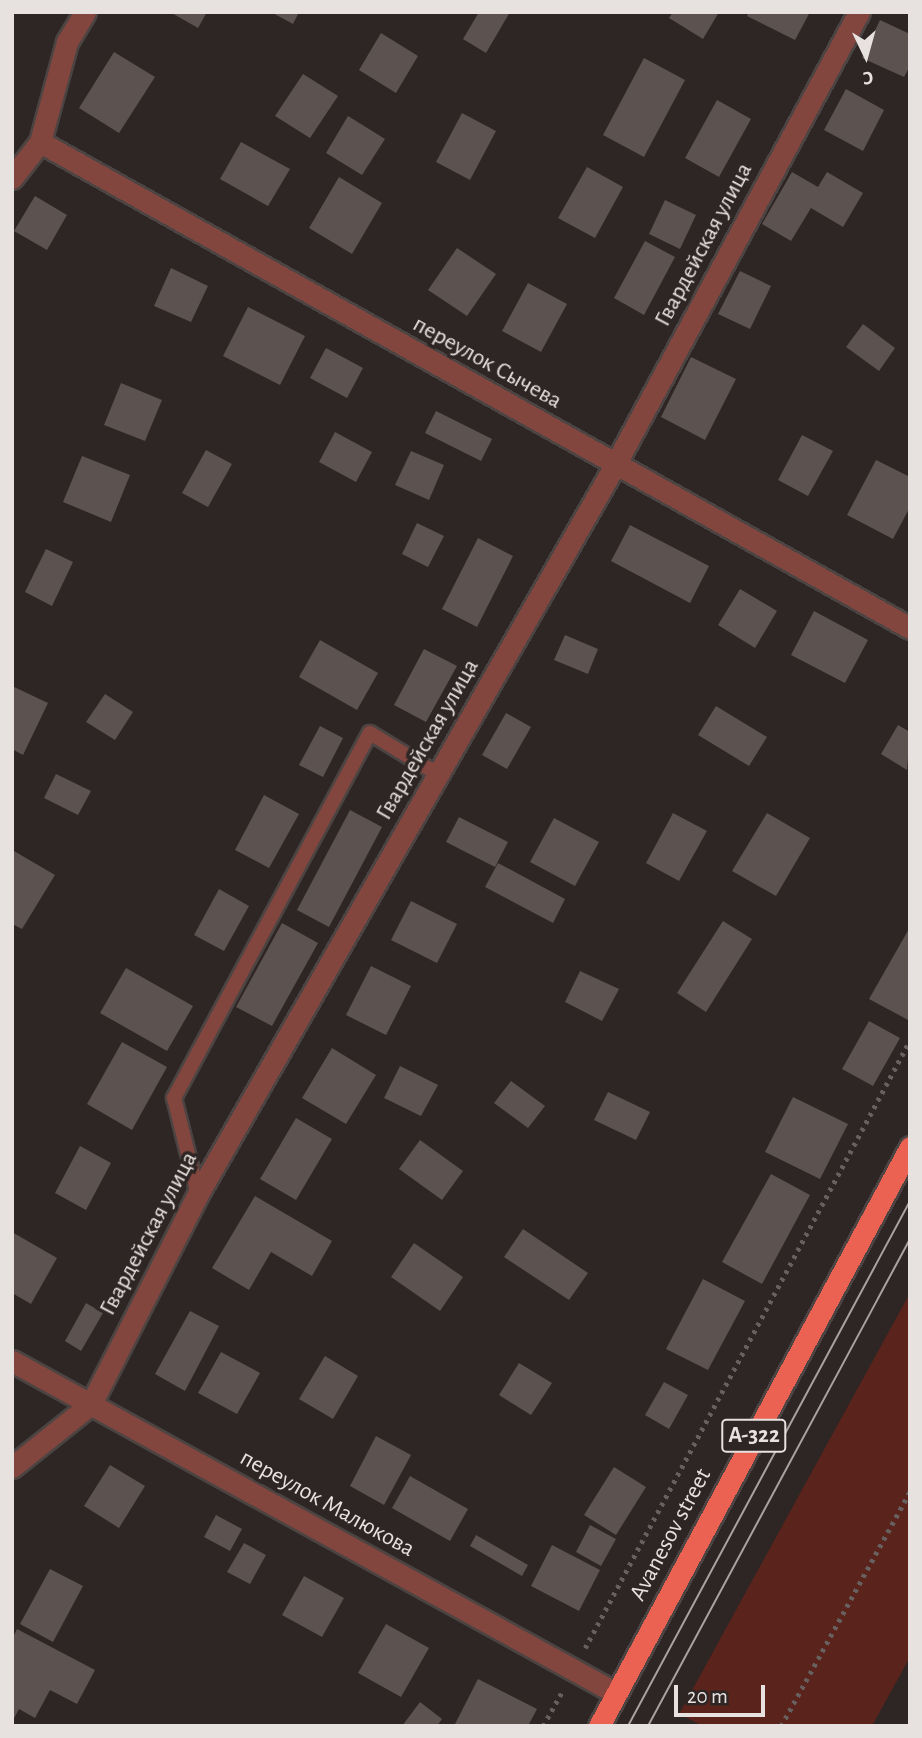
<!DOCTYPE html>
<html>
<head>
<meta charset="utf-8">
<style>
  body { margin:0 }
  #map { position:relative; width:922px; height:1738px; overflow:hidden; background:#2e2624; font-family:"Alegreya Sans",sans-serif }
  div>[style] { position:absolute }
  .green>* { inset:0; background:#5a231c }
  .building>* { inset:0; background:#5c5250 }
  .path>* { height:4.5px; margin-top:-2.25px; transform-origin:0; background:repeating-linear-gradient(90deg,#67605e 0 3.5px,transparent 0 8.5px) }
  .roads { filter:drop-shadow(2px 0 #4c4442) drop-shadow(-2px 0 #4c4442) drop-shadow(0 2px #4c4442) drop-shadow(0 -2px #4c4442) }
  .service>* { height:14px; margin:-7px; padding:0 7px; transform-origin:7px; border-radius:7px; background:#82463e }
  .minor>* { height:21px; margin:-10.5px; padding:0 10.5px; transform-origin:10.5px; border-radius:10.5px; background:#82463e }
  .trunk>* { height:21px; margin:-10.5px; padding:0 10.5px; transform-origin:10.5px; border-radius:10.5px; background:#eb6252 }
  .tram>* { height:2px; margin:-1px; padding:0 1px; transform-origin:1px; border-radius:1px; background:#a9a2a1 }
  span { translate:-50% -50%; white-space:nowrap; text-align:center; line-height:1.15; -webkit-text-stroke:7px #2e2624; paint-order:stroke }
  .shield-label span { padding:2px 5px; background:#2e2624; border:2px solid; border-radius:5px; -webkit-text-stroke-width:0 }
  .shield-label { font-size:23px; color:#e7e1e0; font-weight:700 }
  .street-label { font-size:24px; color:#e7e1e0 }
  .frame { position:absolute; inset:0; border:14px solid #e7e1e0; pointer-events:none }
  .north { position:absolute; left:831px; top:21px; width:70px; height:70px; -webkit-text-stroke:5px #2e2624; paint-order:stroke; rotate:175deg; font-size:19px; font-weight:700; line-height:28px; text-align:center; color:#e7e1e0 }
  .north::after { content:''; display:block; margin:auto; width:24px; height:32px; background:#e7e1e0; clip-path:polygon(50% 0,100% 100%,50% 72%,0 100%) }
  .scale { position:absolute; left:674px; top:1685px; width:91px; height:32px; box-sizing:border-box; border:4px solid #e7e1e0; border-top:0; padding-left:9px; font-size:21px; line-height:24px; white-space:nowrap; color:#e7e1e0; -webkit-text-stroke:5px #2e2624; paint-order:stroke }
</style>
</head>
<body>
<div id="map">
  <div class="green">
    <div style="clip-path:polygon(910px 1293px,910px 1657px,872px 1726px,703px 1726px,679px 1714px)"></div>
  </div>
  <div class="building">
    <div style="clip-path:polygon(170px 12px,207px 12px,198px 28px)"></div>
    <div style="clip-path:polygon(271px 12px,299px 12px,293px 24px)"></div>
    <div style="clip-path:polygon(479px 12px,510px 12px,486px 53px,463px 39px)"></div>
    <div style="clip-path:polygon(673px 12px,719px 12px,703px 39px,669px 18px)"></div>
    <div style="clip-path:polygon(749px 12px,810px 12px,795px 40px,747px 16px)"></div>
    <div style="clip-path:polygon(880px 20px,910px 34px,910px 66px,904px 77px,862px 58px)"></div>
    <div style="clip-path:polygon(381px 33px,418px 56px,396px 93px,359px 70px)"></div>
    <div style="clip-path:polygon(114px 52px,155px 77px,119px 133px,79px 108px)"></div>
    <div style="clip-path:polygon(644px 58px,685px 80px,644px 157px,603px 135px)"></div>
    <div style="clip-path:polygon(303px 74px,338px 96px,310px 138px,275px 116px)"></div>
    <div style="clip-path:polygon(846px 89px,884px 110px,863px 151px,824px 130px)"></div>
    <div style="clip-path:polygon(717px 100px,751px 119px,719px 177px,685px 158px)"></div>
    <div style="clip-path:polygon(462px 113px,496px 131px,470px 180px,436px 162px)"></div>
    <div style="clip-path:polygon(348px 116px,385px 139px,362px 175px,326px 153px)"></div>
    <div style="clip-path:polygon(241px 142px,290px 169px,268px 206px,220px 179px)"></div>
    <div style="clip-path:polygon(587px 167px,623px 187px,595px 238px,558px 218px)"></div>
    <div style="clip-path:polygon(792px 172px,818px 187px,827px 172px,863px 193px,843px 227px,811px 208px,791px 241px,762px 224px)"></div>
    <div style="clip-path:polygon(339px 177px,382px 203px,352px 254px,309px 228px)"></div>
    <div style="clip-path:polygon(35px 196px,67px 215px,47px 250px,14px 231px)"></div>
    <div style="clip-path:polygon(665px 200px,696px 215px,680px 249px,649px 234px)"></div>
    <div style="clip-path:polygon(645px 241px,675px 257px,644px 315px,614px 298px)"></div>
    <div style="clip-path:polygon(457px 248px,496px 274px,467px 316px,428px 290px)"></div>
    <div style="clip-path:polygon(171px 268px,208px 286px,191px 322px,154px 306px)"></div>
    <div style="clip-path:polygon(740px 271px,771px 286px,750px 329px,718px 314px)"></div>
    <div style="clip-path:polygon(528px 283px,567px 304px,541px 352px,502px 331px)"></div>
    <div style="clip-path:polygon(248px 307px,305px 336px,280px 385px,223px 356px)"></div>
    <div style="clip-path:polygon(863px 324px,895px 348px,879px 371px,846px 347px)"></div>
    <div style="clip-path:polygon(326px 348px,363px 368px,347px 398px,310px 378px)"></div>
    <div style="clip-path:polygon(691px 357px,736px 379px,705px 440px,661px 417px)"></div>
    <div style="clip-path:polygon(121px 383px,162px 400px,145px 441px,104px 425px)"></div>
    <div style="clip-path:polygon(436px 411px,492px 439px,481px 461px,425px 433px)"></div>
    <div style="clip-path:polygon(335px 432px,372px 452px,356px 482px,319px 462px)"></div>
    <div style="clip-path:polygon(802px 435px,833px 451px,808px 496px,778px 480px)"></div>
    <div style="clip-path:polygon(206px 450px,232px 464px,208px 507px,182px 493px)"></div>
    <div style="clip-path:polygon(411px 451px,444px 465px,429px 500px,395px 485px)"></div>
    <div style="clip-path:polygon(82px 456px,130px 475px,111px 522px,63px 502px)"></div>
    <div style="clip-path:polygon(876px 460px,910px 477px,910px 507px,893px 539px,847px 515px)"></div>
    <div style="clip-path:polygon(417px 523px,444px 536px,428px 567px,402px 554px)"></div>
    <div style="clip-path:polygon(630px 525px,709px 566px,690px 603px,611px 561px)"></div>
    <div style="clip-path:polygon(478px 538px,513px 556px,477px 627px,442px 609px)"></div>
    <div style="clip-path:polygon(46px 549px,73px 562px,52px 606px,25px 592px)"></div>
    <div style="clip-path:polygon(740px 589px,777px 611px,755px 648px,718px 625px)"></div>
    <div style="clip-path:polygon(814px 611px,868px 640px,845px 683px,791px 655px)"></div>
    <div style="clip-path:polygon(565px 635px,598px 649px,588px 674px,554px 660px)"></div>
    <div style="clip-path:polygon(320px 640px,378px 673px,357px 710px,299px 677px)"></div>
    <div style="clip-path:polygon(424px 649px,457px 666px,426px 722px,394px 705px)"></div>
    <div style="clip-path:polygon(12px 686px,48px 703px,23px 755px,12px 749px)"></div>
    <div style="clip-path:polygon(105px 694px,133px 712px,115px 740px,86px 722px)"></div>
    <div style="clip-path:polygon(716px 706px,767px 737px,749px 766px,698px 735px)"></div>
    <div style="clip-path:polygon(506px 713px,531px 727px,507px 769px,482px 755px)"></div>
    <div style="clip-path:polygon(898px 725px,910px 732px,907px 770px,881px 754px)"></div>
    <div style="clip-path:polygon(320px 726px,343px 738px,323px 777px,299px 765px)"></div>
    <div style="clip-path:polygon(56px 774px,91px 791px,78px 815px,44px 798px)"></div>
    <div style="clip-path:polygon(264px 795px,299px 814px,269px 868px,235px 850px)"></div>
    <div style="clip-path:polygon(350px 810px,382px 827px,329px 927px,297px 910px)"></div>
    <div style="clip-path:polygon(673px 813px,707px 831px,679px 881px,646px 863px)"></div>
    <div style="clip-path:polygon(767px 813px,810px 838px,776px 896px,732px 871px)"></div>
    <div style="clip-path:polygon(459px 817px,508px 842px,495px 867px,446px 842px)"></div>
    <div style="clip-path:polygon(554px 818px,599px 842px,575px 886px,530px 862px)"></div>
    <div style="clip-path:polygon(14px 851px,55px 875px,22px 929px,12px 924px)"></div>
    <div style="clip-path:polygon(498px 863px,565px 899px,553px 923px,485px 887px)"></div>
    <div style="clip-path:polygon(219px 889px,249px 906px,224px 951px,194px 935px)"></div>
    <div style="clip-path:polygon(411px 901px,457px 924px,437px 963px,391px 940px)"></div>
    <div style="clip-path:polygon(723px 921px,752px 939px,706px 1012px,677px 993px)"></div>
    <div style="clip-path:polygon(282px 923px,318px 943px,272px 1026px,236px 1007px)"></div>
    <div style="clip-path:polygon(910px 927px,910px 1021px,869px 999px)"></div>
    <div style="clip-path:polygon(371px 966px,411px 986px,386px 1035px,346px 1015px)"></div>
    <div style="clip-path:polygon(126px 968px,193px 1006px,167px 1051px,100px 1013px)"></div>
    <div style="clip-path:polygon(580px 971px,619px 989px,602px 1021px,565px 1002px)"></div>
    <div style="clip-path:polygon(869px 1021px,900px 1038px,873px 1086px,842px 1069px)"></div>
    <div style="clip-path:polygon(122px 1042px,167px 1067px,132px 1130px,87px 1104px)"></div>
    <div style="clip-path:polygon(332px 1048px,376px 1075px,346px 1124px,302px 1098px)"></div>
    <div style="clip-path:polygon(400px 1066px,438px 1085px,421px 1116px,384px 1098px)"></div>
    <div style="clip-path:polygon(511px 1081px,545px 1106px,528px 1128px,494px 1103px)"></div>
    <div style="clip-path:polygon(608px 1092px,650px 1112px,636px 1140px,594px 1120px)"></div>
    <div style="clip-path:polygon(793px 1097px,848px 1124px,820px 1179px,765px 1152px)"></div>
    <div style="clip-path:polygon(296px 1118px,332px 1139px,296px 1200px,260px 1179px)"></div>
    <div style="clip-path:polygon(420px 1140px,463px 1171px,442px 1200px,399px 1169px)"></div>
    <div style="clip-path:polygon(80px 1146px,111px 1163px,86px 1210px,55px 1193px)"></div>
    <div style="clip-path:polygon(771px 1174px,810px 1195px,762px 1284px,722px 1262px)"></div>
    <div style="clip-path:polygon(255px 1196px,332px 1241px,312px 1276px,271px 1252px,249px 1290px,212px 1268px)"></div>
    <div style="clip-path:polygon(523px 1229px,588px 1273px,569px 1300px,504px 1257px)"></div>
    <div style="clip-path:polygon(12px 1232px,57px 1258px,31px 1304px,12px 1293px)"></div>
    <div style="clip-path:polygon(414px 1243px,463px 1277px,440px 1311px,391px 1277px)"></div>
    <div style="clip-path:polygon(703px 1279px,745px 1301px,708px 1370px,666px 1349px)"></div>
    <div style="clip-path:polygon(86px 1303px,103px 1313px,81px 1351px,65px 1341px)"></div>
    <div style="clip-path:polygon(190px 1311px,219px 1326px,185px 1391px,155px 1374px)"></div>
    <div style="clip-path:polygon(221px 1352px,260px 1373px,237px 1414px,198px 1393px)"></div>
    <div style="clip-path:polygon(325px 1356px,358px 1376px,333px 1419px,299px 1399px)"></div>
    <div style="clip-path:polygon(519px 1363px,552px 1383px,531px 1415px,499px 1395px)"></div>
    <div style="clip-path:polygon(664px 1382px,688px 1395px,669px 1429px,645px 1415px)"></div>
    <div style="clip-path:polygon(376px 1436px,411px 1455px,384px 1505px,350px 1486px)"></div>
    <div style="clip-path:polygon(110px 1465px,145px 1486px,119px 1528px,84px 1506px)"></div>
    <div style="clip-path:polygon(614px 1467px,646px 1487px,616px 1535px,584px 1515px)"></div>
    <div style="clip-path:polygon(410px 1476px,468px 1509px,450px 1541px,392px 1508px)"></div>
    <div style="clip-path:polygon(216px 1515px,242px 1529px,230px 1551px,204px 1537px)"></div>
    <div style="clip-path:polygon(590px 1525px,616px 1539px,601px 1566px,576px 1552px)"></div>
    <div style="clip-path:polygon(476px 1535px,528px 1565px,522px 1576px,470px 1546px)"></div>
    <div style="clip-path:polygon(244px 1543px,266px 1555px,250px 1584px,227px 1572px)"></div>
    <div style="clip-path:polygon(552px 1545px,600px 1570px,579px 1611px,531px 1586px)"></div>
    <div style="clip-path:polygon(50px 1569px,83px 1586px,53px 1642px,20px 1624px)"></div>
    <div style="clip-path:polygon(304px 1576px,344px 1598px,322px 1637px,282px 1615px)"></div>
    <div style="clip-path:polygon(386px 1624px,429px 1648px,401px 1697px,358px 1673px)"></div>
    <div style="clip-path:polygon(17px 1629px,95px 1670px,77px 1704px,50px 1690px,35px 1718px,19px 1709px,12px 1722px,12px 1639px)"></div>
    <div style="clip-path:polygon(478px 1679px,537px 1709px,528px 1726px,454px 1726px)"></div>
    <div style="clip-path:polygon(420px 1702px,442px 1719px,437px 1726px,402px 1726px)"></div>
  </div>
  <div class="path">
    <div style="left:585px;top:1648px;width:689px;rotate:-61.87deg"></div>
    <div style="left:543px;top:1726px;width:38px;rotate:-61deg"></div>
    <div style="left:781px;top:1726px;width:268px;rotate:-61.2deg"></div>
  </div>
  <div class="roads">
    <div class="service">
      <div style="left:198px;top:1194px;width:99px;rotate:-104deg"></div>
      <div style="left:174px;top:1098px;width:414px;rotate:-61.8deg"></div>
      <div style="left:370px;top:733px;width:81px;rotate:31.3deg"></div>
    </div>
    <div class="minor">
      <div style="left:40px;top:142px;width:997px;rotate:29.19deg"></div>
      <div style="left:12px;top:178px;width:46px;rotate:-52.1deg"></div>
      <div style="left:40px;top:142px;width:104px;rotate:-74.9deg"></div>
      <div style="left:67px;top:42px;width:35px;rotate:-59deg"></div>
      <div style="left:12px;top:1361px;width:689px;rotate:28.8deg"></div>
      <div style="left:12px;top:1467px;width:101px;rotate:-38.6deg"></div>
      <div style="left:91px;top:1404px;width:236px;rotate:-63deg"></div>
      <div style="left:198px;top:1194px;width:840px;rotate:-60.23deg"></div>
      <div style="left:615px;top:465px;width:515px;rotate:-61.69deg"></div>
    </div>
    <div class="trunk">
      <div style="left:599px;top:1726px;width:657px;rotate:-61.76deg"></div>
    </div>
  </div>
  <div class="tram">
    <div style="left:628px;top:1726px;width:596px;rotate:-61.76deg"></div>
    <div style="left:648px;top:1726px;width:553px;rotate:-61.72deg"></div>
  </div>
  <div class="shield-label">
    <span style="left:754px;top:1436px">А-322</span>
  </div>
  <div class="street-label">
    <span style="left:704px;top:245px;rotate:-62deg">Гвардейская улица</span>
    <span style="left:487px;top:363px;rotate:29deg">переулок Сычева</span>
    <span style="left:428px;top:740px;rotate:-60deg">Гвардейская улица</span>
    <span style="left:149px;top:1234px;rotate:-62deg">Гвардейская улица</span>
    <span style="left:327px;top:1504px;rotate:29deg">переулок Малюкова</span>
    <span style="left:671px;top:1535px;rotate:-62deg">Avanesov street</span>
  </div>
  <div class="frame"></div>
  <div class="north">С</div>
  <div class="scale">20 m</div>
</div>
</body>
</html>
